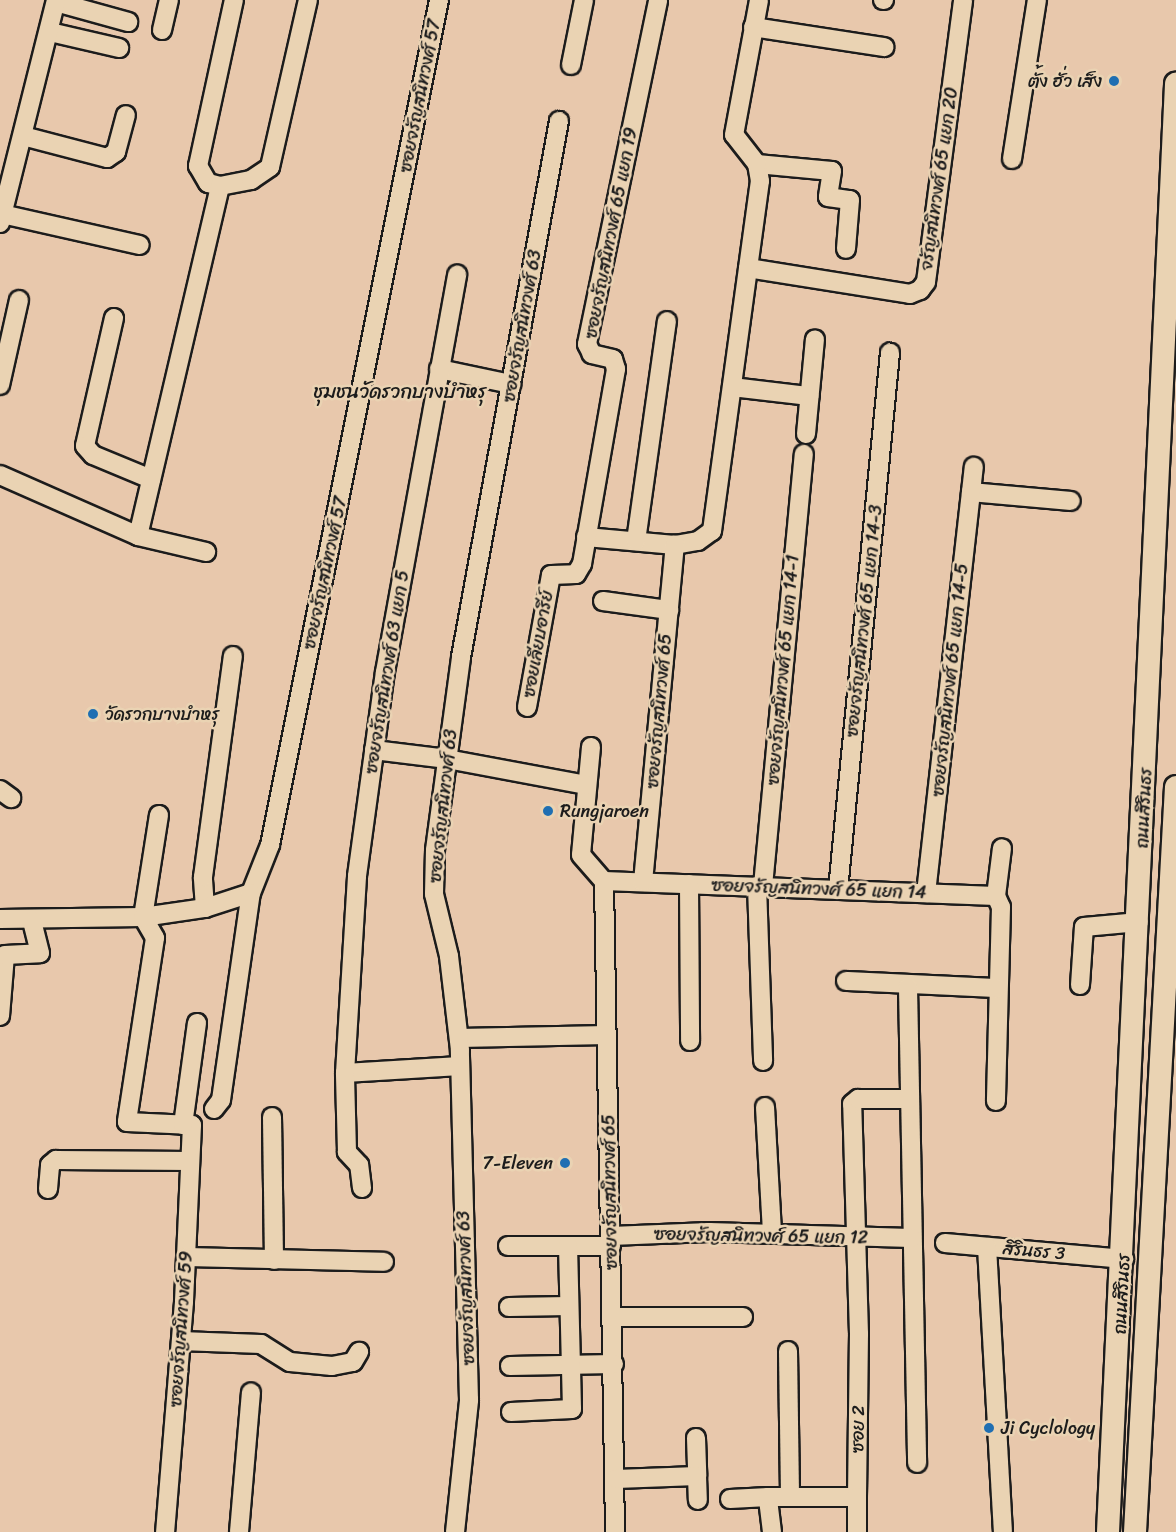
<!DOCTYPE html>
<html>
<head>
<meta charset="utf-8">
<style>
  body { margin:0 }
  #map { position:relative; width:1176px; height:1532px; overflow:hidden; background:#e8c8ac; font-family:Sriracha,"Playpen Sans Thai",sans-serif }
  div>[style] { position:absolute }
  .roads { filter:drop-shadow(2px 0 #1c1c1c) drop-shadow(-2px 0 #1c1c1c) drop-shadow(0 2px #1c1c1c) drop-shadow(0 -2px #1c1c1c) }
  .minor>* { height:18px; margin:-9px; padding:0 9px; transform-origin:9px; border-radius:9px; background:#ead3b3 }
  .major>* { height:22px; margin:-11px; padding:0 11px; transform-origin:11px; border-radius:11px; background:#ead3b3 }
  .dots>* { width:16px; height:16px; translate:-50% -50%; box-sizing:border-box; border:3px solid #ead3b3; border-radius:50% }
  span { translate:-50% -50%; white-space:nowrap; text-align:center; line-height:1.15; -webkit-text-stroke:5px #ead3b3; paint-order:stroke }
  .poi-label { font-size:18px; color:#1c1c1c }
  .right { translate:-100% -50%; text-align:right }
  .left { translate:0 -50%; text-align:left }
  .street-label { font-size:18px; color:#1c1c1c }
  .neighbourhood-label { font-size:20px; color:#1c1c1c }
</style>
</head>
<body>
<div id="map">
  <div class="roads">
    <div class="minor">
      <div style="left:883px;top:0;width:1px"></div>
      <div style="left:56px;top:2px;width:75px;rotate:15.5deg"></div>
      <div style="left:753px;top:27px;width:133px;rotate:8.7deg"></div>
      <div style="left:162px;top:30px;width:31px;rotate:-77deg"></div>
      <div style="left:50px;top:32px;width:71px;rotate:13.1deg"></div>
      <div style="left:571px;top:65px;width:66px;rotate:-78.7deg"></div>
      <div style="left:23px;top:136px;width:87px;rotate:14.7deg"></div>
      <div style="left:107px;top:158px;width:11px;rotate:-34deg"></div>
      <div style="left:116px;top:152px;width:38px;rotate:-75deg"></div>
      <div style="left:1012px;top:159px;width:161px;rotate:-81.1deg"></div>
      <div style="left:757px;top:164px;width:75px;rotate:5.3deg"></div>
      <div style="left:832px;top:171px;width:26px;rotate:99deg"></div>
      <div style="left:828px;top:197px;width:22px;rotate:8deg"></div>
      <div style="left:850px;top:200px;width:49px;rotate:94.7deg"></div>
      <div style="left:220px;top:186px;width:12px;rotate:-166deg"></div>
      <div style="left:208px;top:183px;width:20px;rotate:-120deg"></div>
      <div style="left:198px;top:166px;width:170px;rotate:-77.8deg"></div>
      <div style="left:2px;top:214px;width:141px;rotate:12.7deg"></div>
      <div style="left:0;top:223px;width:230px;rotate:-75.9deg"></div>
      <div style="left:748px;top:268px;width:164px;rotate:9.1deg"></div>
      <div style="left:910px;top:294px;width:11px;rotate:-22deg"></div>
      <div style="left:920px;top:290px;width:10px;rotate:-53deg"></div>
      <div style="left:926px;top:282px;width:284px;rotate:-82.5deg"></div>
      <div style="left:114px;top:318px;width:131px;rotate:102.8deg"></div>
      <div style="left:85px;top:446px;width:12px;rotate:48deg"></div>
      <div style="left:93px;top:455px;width:63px;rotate:22.5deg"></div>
      <div style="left:439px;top:369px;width:74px;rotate:11.8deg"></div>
      <div style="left:0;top:385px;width:87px;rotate:-77.4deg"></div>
      <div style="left:732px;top:387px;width:78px;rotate:6.7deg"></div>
      <div style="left:806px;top:434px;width:95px;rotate:-84.6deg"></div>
      <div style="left:0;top:475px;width:151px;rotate:23.8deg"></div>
      <div style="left:138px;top:536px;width:359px;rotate:-76.8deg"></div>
      <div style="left:220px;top:186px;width:32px;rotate:-11deg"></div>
      <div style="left:251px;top:180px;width:23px;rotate:-34deg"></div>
      <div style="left:270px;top:167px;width:171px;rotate:-77.2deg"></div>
      <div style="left:971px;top:492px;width:100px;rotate:5.1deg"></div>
      <div style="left:138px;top:536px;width:70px;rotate:13.2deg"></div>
      <div style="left:586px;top:537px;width:89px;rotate:5.1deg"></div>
      <div style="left:675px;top:545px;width:23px;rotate:-10deg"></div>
      <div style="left:698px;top:541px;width:17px;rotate:-36deg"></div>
      <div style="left:712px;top:531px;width:353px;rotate:-82.2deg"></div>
      <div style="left:760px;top:181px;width:17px;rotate:-100deg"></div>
      <div style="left:757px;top:164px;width:37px;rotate:-128deg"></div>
      <div style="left:734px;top:135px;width:137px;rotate:-79.5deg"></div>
      <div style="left:636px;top:541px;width:222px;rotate:-82deg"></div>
      <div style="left:603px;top:601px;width:67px;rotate:7.8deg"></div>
      <div style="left:527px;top:707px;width:134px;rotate:-79.7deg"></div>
      <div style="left:551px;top:575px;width:25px;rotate:-2deg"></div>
      <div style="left:576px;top:574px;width:12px;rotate:-59deg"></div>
      <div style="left:582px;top:564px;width:198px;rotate:-80.1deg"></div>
      <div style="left:616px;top:369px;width:10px;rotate:-107deg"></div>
      <div style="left:613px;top:359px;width:22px;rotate:-167deg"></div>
      <div style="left:592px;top:354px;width:11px;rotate:-117deg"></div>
      <div style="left:587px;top:344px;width:351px;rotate:-78.3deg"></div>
      <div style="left:591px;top:747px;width:108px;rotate:95.3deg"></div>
      <div style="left:581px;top:855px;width:35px;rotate:49deg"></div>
      <div style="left:374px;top:750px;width:74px;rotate:7deg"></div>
      <div style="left:447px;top:759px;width:141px;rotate:10.6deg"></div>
      <div style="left:0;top:790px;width:14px;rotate:36deg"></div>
      <div style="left:159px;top:815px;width:103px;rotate:98.9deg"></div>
      <div style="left:143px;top:917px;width:24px;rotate:60deg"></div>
      <div style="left:155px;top:938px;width:186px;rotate:98.7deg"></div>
      <div style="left:127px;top:1122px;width:65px;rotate:2.6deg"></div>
      <div style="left:192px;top:1125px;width:177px;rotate:92.6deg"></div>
      <div style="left:184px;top:1302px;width:231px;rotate:94.7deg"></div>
      <div style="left:604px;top:881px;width:651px;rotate:89.03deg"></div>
      <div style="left:604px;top:881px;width:392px;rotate:2.2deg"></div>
      <div style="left:643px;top:882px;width:339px;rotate:-84.6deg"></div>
      <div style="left:689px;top:884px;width:157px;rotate:89.6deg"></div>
      <div style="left:757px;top:886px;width:175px;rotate:88deg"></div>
      <div style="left:763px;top:886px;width:434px;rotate:-84.6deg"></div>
      <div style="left:838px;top:890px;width:540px;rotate:-84.47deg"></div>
      <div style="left:926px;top:893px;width:429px;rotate:-83.6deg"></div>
      <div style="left:996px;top:896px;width:12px;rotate:66deg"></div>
      <div style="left:1001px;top:907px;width:194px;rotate:91.5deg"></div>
      <div style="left:996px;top:896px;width:48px;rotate:-82.9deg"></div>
      <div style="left:205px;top:908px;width:31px;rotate:-94deg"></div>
      <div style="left:203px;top:877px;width:223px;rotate:-82.3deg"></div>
      <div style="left:0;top:919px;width:143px;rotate:-0.8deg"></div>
      <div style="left:143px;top:917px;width:63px;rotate:-8.3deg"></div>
      <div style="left:205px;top:908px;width:48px;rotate:-18.1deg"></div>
      <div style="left:251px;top:893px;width:52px;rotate:-68.4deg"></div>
      <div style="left:270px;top:845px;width:862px;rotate:-78.69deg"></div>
      <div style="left:846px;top:981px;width:151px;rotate:2.7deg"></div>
      <div style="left:1080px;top:985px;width:58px;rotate:-86.1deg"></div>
      <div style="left:1084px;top:927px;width:55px;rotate:-5.2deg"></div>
      <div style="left:908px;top:987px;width:476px;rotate:88.9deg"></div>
      <div style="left:0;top:1016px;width:61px;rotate:-85.3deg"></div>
      <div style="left:5px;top:955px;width:35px;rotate:-3deg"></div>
      <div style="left:40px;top:953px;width:33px;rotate:-104deg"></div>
      <div style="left:459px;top:1038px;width:148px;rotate:-1.2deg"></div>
      <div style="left:345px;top:1073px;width:115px;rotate:-3.5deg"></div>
      <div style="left:765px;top:1107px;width:127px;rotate:86.8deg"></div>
      <div style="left:214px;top:1109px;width:11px;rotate:-52deg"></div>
      <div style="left:221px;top:1100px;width:209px;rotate:-81.8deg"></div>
      <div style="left:272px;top:1117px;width:143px;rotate:89.2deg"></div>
      <div style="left:183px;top:1125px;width:103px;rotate:-82.2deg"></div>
      <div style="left:362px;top:1188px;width:23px;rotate:-97deg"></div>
      <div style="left:359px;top:1165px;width:18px;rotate:-133deg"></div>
      <div style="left:347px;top:1152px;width:79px;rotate:-91.5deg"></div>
      <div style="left:345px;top:1073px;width:197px;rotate:-86.5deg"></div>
      <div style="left:357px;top:876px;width:206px;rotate:-82.2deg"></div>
      <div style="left:385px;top:672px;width:404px;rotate:-79.7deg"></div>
      <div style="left:48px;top:1189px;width:24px;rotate:-85deg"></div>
      <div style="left:50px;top:1165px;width:8px;rotate:-40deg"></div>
      <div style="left:56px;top:1160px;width:134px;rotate:0.4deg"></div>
      <div style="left:611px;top:1236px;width:98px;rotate:-2.3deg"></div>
      <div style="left:709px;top:1232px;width:202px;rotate:1.7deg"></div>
      <div style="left:945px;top:1243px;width:180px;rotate:5.1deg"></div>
      <div style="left:508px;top:1246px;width:103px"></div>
      <div style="left:987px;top:1247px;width:285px;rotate:86.8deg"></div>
      <div style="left:186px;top:1257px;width:198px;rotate:1.4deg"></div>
      <div style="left:509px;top:1307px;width:60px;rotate:-1deg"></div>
      <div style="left:613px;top:1317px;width:130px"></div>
      <div style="left:181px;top:1341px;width:80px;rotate:2.1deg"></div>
      <div style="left:261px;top:1344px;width:34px;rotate:32deg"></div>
      <div style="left:290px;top:1362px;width:42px;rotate:5.4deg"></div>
      <div style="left:332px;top:1366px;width:21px;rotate:-11deg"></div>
      <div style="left:353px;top:1362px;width:12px;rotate:-59deg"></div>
      <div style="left:788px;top:1351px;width:146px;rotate:89.2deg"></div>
      <div style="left:510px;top:1366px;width:104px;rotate:-1.1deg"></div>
      <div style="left:511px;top:1412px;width:61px;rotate:-2.8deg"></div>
      <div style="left:572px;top:1409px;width:163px;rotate:-91.4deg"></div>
      <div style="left:696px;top:1438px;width:38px;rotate:88deg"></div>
      <div style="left:616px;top:1479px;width:81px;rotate:-2.1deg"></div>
      <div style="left:697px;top:1476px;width:24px;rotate:88deg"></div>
      <div style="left:730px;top:1499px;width:38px;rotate:-3deg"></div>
      <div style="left:239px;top:1532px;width:140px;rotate:-85.1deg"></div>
      <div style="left:455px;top:1532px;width:133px;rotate:-83.9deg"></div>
      <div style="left:469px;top:1400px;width:350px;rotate:-91.5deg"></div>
      <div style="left:460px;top:1050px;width:95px;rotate:-96.7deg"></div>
      <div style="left:449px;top:956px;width:64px;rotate:-103.6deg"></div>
      <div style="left:434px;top:894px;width:44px;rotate:-88.7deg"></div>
      <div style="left:435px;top:850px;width:195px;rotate:-82.3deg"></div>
      <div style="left:461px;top:657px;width:545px;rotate:-79.64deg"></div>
      <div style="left:772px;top:1532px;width:35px;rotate:-97deg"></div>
      <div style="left:768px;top:1497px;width:89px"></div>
      <div style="left:857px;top:1497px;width:163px;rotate:-89.3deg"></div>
      <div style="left:859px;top:1334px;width:230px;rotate:-91.7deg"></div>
      <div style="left:852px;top:1104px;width:8px;rotate:-40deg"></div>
      <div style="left:858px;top:1099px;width:51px"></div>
      <div style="left:857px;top:1532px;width:35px;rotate:-90deg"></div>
    </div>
    <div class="major">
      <div style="left:1108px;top:1532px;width:1450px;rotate:-87.31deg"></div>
      <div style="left:1135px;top:1532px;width:746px;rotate:-86.85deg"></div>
    </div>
  </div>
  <div class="dots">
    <div style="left:1114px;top:81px;background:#1f6fb2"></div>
    <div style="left:93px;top:714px;background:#1f6fb2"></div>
    <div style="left:548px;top:811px;background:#1f6fb2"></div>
    <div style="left:565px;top:1163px;background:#1f6fb2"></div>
    <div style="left:989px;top:1428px;background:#1f6fb2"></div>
  </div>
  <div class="poi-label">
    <span class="right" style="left:1102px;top:81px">ตั้ง ฮั่ว เส็ง</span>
    <span class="left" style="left:105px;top:714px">วัดรวกบางบำหรุ</span>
    <span class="left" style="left:560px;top:811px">Rungjaroen</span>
    <span class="right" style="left:553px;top:1163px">7-Eleven</span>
    <span class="left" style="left:1001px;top:1428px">Ji Cyclology</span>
  </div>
  <div class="street-label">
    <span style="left:420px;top:96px;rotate:-79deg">ซอยจรัญสนิทวงศ์ 57</span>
    <span style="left:939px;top:179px;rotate:-82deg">จรัญสนิทวงศ์ 65 แยก 20</span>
    <span style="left:611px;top:233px;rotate:-79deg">ซอยจรัญสนิทวงศ์ 65 แยก 19</span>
    <span style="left:522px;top:326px;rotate:-80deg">ซอยจรัญสนิทวงศ์ 63</span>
    <span style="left:325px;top:573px;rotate:-78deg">ซอยจรัญสนิทวงศ์ 57</span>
    <span style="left:864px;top:621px;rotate:-84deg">ซอยจรัญสนิทวงศ์ 65 แยก 14-3</span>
    <span style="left:538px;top:644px;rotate:-80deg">ซอยเลียบอารีย์</span>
    <span style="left:783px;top:670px;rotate:-85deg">ซอยจรัญสนิทวงศ์ 65 แยก 14-1</span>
    <span style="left:387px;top:672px;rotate:-81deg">ซอยจรัญสนิทวงศ์ 63 แยก 5</span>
    <span style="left:950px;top:680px;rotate:-84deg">ซอยจรัญสนิทวงศ์ 65 แยก 14-5</span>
    <span style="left:659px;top:711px;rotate:-85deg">ซอยจรัญสนิทวงศ์ 65</span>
    <span style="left:443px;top:806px;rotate:-84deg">ซอยจรัญสนิทวงศ์ 63</span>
    <span style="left:1144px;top:808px;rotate:-87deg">ถนนสิรินธร</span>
    <span style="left:819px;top:889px;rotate:2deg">ซอยจรัญสนิทวงศ์ 65 แยก 14</span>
    <span style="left:610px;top:1192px;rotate:-91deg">ซอยจรัญสนิทวงศ์ 65</span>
    <span style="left:761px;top:1236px;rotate:1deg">ซอยจรัญสนิทวงศ์ 65 แยก 12</span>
    <span style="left:1034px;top:1251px;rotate:5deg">สิรินธร 3</span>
    <span style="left:466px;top:1288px;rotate:-92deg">ซอยจรัญสนิทวงศ์ 63</span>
    <span style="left:1122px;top:1294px;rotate:-87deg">ถนนสิรินธร</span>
    <span style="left:181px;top:1329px;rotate:-86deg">ซอยจรัญสนิทวงศ์ 59</span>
    <span style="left:858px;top:1429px;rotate:-89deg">ซอย 2</span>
  </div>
  <div class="neighbourhood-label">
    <span style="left:400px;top:391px">ชุมชนวัดรวกบางบำหรุ</span>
  </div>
</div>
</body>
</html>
